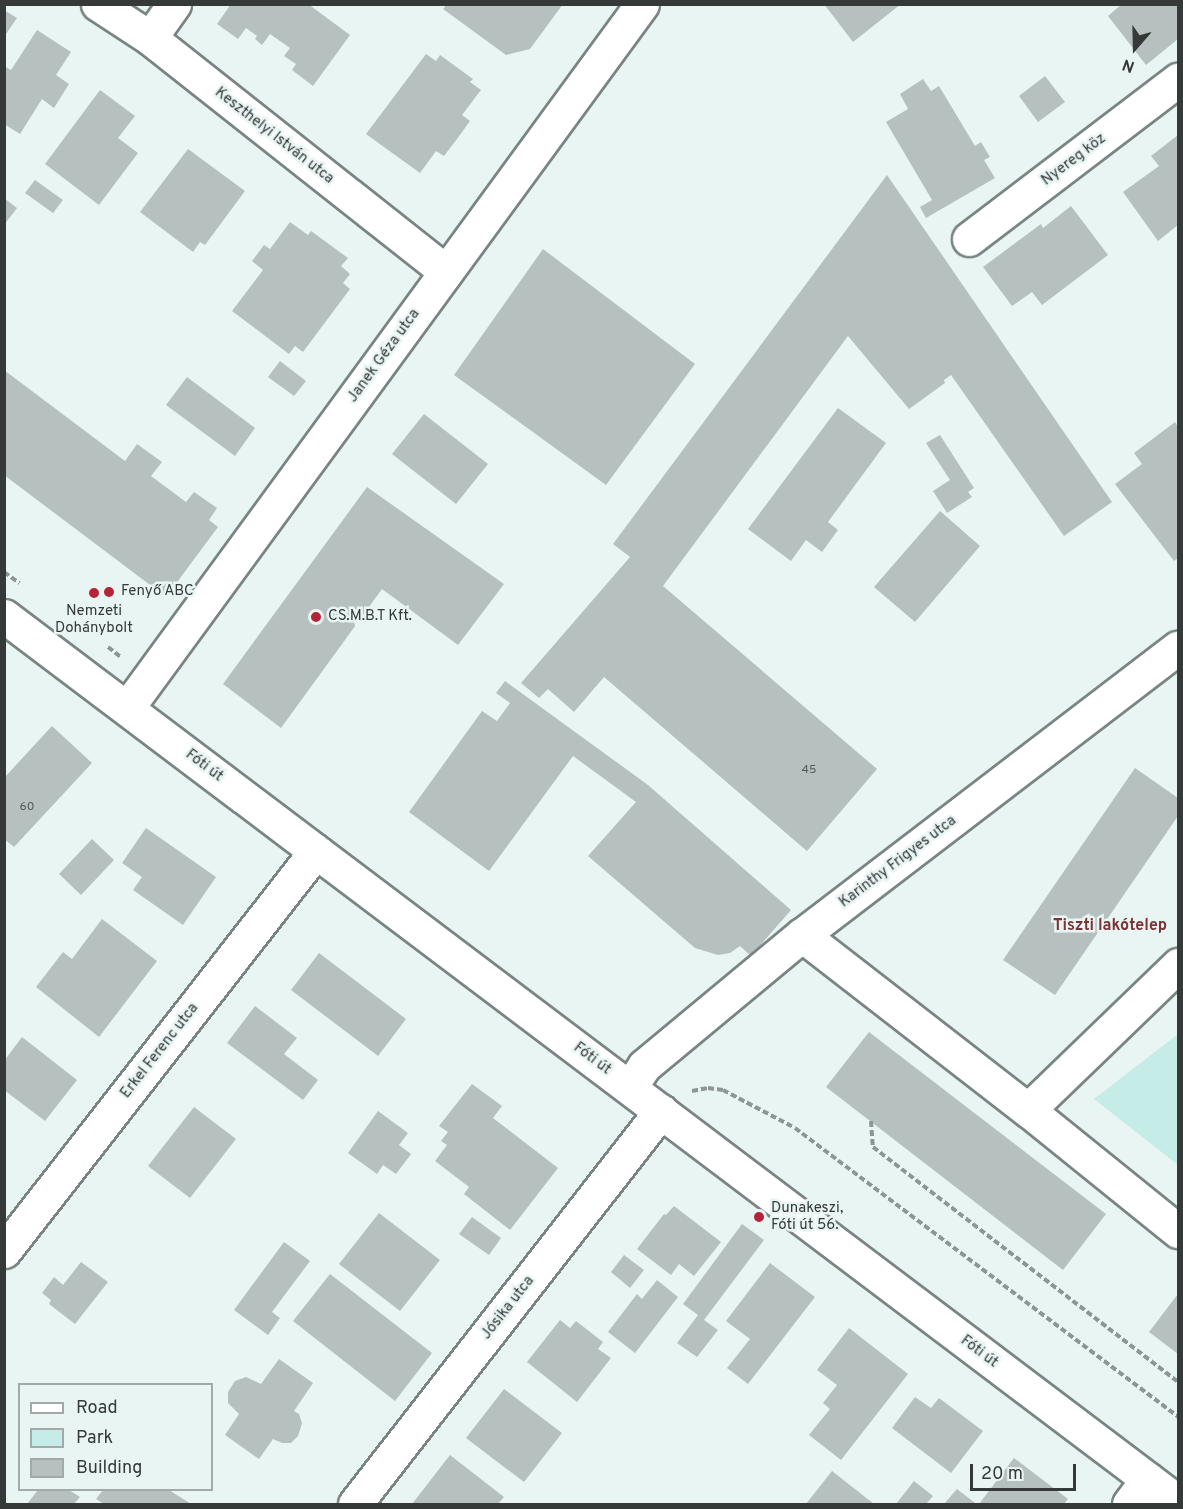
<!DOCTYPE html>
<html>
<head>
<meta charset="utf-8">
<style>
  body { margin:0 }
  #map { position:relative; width:1183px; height:1509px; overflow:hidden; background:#e9f5f3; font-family:Overpass,sans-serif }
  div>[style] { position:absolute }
  .green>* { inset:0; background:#c5ece7 }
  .building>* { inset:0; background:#b6c1bf }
  .path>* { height:4px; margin-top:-2px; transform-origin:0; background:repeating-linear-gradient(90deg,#8e9695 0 6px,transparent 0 9px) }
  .roads { filter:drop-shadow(2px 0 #7a8583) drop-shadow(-2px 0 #7a8583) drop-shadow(0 2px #7a8583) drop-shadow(0 -2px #7a8583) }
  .minor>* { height:33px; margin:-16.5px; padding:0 16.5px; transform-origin:16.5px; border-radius:16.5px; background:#fff }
  .major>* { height:33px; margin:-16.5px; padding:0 16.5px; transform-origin:16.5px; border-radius:16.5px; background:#fff }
  .dots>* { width:16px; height:16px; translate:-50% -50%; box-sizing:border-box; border:3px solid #e9f5f3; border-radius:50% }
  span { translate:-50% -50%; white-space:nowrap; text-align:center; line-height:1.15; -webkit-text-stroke:5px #e9f5f3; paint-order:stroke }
  .number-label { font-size:12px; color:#555c5a }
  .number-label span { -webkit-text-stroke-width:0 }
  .street-label { font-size:15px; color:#353a39 }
  .poi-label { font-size:15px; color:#353a39 }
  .left { translate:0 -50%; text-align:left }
  .neighbourhood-label { font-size:16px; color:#7b3336; font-weight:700 }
  .frame { position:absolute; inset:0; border:6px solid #353a39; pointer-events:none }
  .legend { position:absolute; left:18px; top:1383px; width:195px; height:108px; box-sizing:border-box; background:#e9f5f3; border:2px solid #a1aaa9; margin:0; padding:8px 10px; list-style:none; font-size:18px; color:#353a39 }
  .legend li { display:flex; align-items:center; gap:12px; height:30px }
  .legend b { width:30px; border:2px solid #a1aaa9 }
  .north { position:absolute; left:1105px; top:18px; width:60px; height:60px; -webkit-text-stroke:4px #e9f5f3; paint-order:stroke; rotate:200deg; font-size:16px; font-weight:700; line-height:24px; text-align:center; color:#353a39 }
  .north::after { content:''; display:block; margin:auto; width:21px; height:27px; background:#353a39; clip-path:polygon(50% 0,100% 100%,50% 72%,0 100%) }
  .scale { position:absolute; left:970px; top:1464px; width:106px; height:27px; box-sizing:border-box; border:3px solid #353a39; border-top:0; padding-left:8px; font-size:18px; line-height:21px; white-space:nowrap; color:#353a39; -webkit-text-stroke:4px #e9f5f3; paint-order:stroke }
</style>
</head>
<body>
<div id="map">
  <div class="green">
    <div style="clip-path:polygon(1178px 1034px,1178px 1165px,1094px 1099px)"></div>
  </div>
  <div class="building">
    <div style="clip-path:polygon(231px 4px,308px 4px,350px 35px,313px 86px,292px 70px,296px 64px,284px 56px,290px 48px,270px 34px,262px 45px,255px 39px,257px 36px,246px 28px,238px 39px,217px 24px)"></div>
    <div style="clip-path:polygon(447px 4px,563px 4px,530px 49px,506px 55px,443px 9px)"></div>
    <div style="clip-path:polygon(824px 4px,901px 4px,853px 42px)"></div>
    <div style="clip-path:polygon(1122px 4px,1178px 4px,1178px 39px,1146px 65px,1108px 16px)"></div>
    <div style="clip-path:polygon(4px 10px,17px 18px,4px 37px)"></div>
    <div style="clip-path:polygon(37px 30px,71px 52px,56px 75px,69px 84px,54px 108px,42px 99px,20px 134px,4px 124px,4px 66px,11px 70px)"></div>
    <div style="clip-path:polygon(426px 54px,436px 61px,440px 55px,473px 79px,470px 82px,481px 90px,462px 115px,470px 121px,457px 139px,444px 156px,436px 151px,420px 173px,366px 134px)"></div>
    <div style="clip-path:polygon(1045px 76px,1065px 102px,1038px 122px,1019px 96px)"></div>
    <div style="clip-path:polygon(923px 79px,931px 91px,939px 86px,975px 146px,981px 142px,990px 157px,984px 160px,995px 178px,926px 218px,920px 207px,932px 200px,886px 122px,908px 109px,900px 94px)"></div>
    <div style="clip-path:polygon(100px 90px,135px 116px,118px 138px,138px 153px,99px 205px,45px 164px)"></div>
    <div style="clip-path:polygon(1178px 135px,1178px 225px,1158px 241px,1123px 192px,1159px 166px,1151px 156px)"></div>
    <div style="clip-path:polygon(188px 149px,245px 191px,205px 245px,200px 242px,193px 252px,140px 212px)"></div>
    <div style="clip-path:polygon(887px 175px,1112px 502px,1064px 536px,951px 375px,944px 380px,945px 383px,909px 409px,848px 336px,663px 586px,877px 769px,807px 851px,604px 677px,574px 712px,548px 689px,539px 698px,521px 683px,630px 557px,613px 544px)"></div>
    <div style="clip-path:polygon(35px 180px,63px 200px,53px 213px,25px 193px)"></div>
    <div style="clip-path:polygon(4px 198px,17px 208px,4px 225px)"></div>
    <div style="clip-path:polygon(1071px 206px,1108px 255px,1042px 305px,1032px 292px,1012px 306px,983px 267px,1041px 224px,1043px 228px)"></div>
    <div style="clip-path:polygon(290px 222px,308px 235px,311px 231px,348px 258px,341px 266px,350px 274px,343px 283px,350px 289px,303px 352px,295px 346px,289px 354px,232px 311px,263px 270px,252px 261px,264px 245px,270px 249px)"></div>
    <div style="clip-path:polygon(543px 249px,695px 364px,606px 485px,454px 375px)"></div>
    <div style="clip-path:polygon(280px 361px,306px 381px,294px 396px,268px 377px)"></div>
    <div style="clip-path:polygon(4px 370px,125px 461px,137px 444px,162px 462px,151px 476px,186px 502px,194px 492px,217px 508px,209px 520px,218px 527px,166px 597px,4px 475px)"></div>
    <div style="clip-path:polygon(187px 377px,255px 428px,235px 456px,166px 405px)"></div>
    <div style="clip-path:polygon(838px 408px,886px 443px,828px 522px,838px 530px,822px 552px,806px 540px,791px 561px,748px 529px)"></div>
    <div style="clip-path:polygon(424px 414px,488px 464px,456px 504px,392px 454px)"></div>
    <div style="clip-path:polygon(1175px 422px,1178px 427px,1178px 558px,1174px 561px,1115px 484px,1142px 464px,1134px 453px)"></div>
    <div style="clip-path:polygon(940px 435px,974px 488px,968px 492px,972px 497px,947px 513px,933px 491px,950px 480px,926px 443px)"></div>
    <div style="clip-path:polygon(367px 487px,504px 584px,458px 645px,382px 589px,281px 728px,223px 684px)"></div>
    <div style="clip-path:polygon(940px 511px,980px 546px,915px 622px,874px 587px)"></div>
    <div style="clip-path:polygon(505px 681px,648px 785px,791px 910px,751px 956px,740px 946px,730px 953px,718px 955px,695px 948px,588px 856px,636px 802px,573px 756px,489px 871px,409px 812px,482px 711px,497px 721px,510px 703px,496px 693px)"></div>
    <div style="clip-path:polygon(52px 726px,92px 763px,14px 847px,4px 839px,4px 778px)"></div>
    <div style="clip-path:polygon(1135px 768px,1178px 798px,1178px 816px,1055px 995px,1003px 960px)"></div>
    <div style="clip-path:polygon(146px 828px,216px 877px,183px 925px,133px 890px,142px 877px,122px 863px)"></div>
    <div style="clip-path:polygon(92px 839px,114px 860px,81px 895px,59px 874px)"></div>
    <div style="clip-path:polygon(102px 919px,157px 961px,99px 1037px,36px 987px,63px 952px,72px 959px)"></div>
    <div style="clip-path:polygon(319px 953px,406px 1019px,378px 1056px,291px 990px)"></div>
    <div style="clip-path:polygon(255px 1006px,297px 1038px,284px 1054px,318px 1080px,303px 1100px,227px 1043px)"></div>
    <div style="clip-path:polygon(869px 1032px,1106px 1214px,1063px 1270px,826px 1087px)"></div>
    <div style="clip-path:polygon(22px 1037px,77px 1080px,45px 1121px,4px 1090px,4px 1061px)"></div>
    <div style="clip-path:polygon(472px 1084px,502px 1106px,493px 1118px,558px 1168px,510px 1230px,464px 1194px,469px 1187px,435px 1161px,447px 1145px,441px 1141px,448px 1132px,439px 1126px)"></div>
    <div style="clip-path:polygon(194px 1107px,236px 1139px,190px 1198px,148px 1166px)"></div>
    <div style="clip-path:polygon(378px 1111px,408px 1133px,399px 1145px,411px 1154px,396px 1174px,383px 1165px,377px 1174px,348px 1153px)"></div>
    <div style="clip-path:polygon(674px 1206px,721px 1242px,694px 1276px,679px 1264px,671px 1275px,637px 1249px,664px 1214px,666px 1215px)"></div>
    <div style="clip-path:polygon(379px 1213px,440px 1260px,400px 1311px,339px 1264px)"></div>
    <div style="clip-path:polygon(472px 1217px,501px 1238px,489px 1255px,459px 1234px)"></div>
    <div style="clip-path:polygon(742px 1224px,764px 1240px,704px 1320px,718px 1330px,697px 1357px,677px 1343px,698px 1315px,683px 1304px)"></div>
    <div style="clip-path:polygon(284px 1242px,310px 1261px,272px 1312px,280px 1318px,268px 1335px,234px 1310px)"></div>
    <div style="clip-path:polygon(624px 1255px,644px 1270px,630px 1288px,611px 1272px)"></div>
    <div style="clip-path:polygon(81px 1262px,108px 1282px,75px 1324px,49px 1304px,51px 1300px,42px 1293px,54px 1277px,63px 1285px)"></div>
    <div style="clip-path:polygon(770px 1263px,815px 1297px,748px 1384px,727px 1368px,750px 1339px,726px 1321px)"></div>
    <div style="clip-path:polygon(330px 1274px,432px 1353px,395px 1401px,293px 1321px)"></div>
    <div style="clip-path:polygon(657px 1280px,678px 1297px,635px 1353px,608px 1332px,637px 1294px,642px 1299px)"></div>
    <div style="clip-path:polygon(1178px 1294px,1178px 1354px,1149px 1332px)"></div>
    <div style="clip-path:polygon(560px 1320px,570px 1328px,576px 1321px,603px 1342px,598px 1349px,611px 1358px,577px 1402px,527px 1362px)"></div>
    <div style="clip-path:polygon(849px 1328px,908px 1374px,841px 1460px,809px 1435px,830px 1409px,823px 1403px,837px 1385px,817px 1370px)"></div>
    <div style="clip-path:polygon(279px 1359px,313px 1383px,294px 1411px,299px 1414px,302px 1423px,298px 1436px,291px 1443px,282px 1443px,273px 1439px,259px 1459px,225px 1435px,239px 1414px,228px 1403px,228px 1392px,235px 1381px,246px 1377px,261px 1384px)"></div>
    <div style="clip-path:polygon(504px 1389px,562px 1433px,524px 1482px,466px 1438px)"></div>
    <div style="clip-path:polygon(915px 1397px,931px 1408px,939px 1398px,983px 1431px,951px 1473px,892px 1428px)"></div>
    <div style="clip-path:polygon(450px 1455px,504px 1497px,498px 1504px,412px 1504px)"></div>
    <div style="clip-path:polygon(1014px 1458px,1068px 1499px,1064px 1504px,979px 1504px)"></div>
    <div style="clip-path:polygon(832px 1471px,874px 1504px,806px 1504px)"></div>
    <div style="clip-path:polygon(914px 1481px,933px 1496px,926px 1504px,896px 1504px)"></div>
    <div style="clip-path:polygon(957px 1489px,975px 1503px,973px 1504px,944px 1504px)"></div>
    <div style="clip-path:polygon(38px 1490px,69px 1490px,80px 1497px,74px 1504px,27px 1504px)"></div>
    <div style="clip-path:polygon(103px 1490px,169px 1490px,191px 1504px,104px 1504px,96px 1499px)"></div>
  </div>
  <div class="path">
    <div style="left:4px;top:572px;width:19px;rotate:36deg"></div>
    <div style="left:108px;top:647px;width:16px;rotate:38deg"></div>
    <div style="left:692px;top:1091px;width:16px;rotate:-11deg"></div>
    <div style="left:708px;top:1088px;width:15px;rotate:8deg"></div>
    <div style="left:723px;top:1090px;width:81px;rotate:27.8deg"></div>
    <div style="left:795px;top:1128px;width:480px;rotate:37deg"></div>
    <div style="left:871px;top:1121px;width:26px;rotate:86deg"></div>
    <div style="left:873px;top:1147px;width:385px;rotate:37.6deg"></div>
  </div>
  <div class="roads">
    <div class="minor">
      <div style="left:98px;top:4px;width:62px;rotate:33.2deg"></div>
      <div style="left:150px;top:38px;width:377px;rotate:38.3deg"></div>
      <div style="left:150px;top:38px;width:42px;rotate:-54.8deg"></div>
      <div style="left:969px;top:239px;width:263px;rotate:-37.3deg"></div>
      <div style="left:127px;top:708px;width:872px;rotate:-53.81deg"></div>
      <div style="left:802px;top:935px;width:286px;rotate:37.8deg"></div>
      <div style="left:1028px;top:1110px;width:193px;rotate:38.9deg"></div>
      <div style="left:630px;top:1087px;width:25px;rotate:-56deg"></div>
      <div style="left:644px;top:1066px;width:205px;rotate:-39.7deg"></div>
      <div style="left:802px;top:935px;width:473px;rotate:-37.4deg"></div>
      <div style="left:1028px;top:1110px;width:209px;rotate:-44deg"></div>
      <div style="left:4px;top:1251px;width:507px;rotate:-52.05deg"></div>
      <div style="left:355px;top:1504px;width:498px;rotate:-52.1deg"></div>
      <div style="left:1129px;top:1504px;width:31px;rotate:-53deg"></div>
    </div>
    <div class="major">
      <div style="left:4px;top:616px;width:1471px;rotate:37.04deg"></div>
    </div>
  </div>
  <div class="dots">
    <div style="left:109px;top:592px;background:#b52336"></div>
    <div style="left:94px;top:593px;background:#b52336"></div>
    <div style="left:316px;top:617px;background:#b52336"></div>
    <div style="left:759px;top:1217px;background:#b52336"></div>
  </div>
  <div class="number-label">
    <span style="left:809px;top:771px">45</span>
    <span style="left:27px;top:808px">60</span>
  </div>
  <div class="street-label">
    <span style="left:274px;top:136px;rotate:38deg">Keszthelyi István utca</span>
    <span style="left:1074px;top:160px;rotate:-37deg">Nyereg köz</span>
    <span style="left:384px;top:356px;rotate:-54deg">Janek Géza utca</span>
    <span style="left:204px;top:766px;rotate:37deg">Fóti út</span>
    <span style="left:898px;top:862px;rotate:-37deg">Karinthy Frigyes utca</span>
    <span style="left:160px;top:1051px;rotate:-52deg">Erkel Ferenc utca</span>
    <span style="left:592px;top:1059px;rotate:37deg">Fóti út</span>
    <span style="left:508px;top:1308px;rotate:-52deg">Jósika utca</span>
    <span style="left:979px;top:1352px;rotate:37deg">Fóti út</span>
  </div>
  <div class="poi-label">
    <span class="left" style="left:121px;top:592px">Fenyő ABC</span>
    <span style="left:94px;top:620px">Nemzeti<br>Dohánybolt</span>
    <span class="left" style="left:328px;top:617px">CS.M.B.T Kft.</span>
    <span class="left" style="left:771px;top:1217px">Dunakeszi,<br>Fóti út 56.</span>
  </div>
  <div class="neighbourhood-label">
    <span style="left:1110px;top:926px">Tiszti lakótelep</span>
  </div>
  <div class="frame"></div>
  <ul class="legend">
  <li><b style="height:8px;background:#fff"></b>Road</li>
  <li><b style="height:16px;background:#c5ece7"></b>Park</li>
  <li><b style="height:16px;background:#b6c1bf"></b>Building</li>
  </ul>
  <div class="north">N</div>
  <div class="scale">20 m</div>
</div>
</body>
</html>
